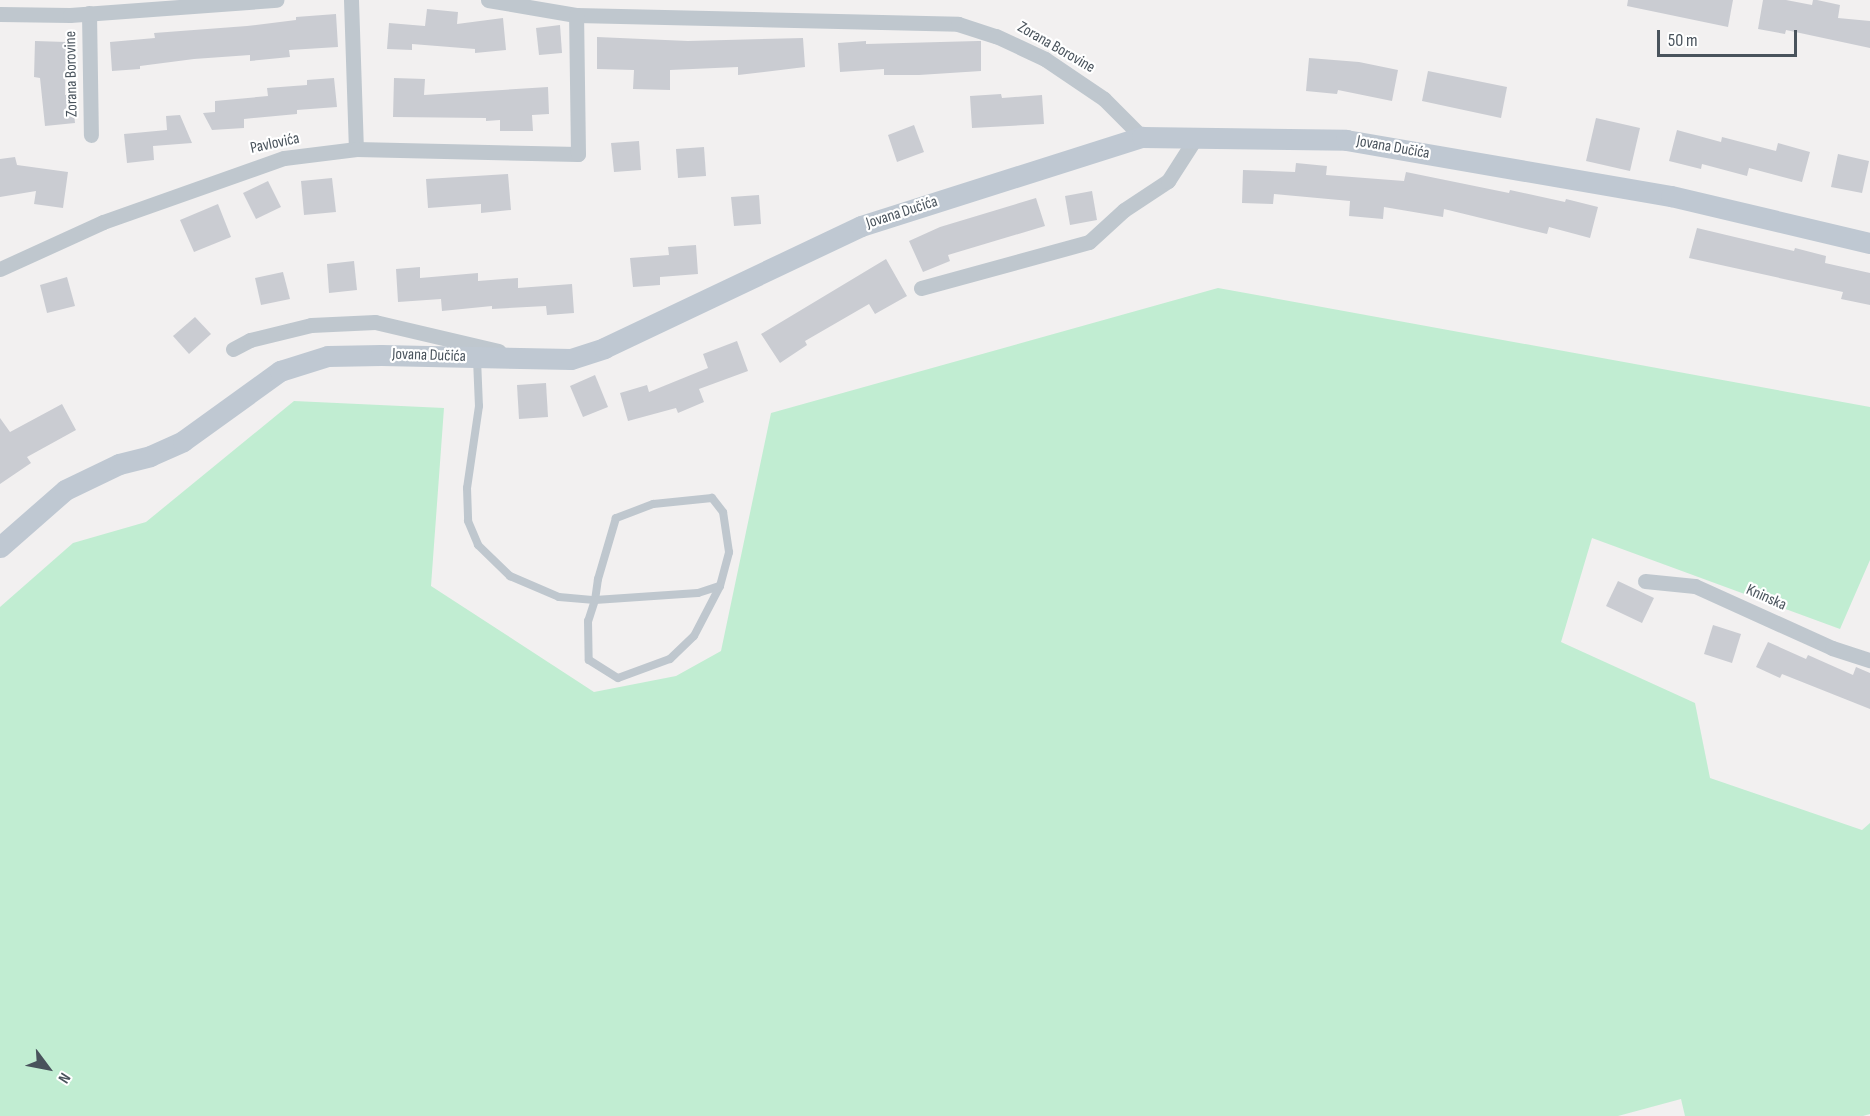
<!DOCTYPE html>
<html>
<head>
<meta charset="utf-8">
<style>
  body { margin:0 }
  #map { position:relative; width:1870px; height:1116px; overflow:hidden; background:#f2f0f0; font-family:"Sofia Sans Condensed",sans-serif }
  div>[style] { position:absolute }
  .green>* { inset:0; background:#c1edd2 }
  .building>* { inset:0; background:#caccd2 }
  .lane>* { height:8px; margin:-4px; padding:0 4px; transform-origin:4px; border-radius:4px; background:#bfc7ce }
  .street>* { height:15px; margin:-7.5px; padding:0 7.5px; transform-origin:7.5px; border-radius:7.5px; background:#bfc7ce }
  .secondary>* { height:21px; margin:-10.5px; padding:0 10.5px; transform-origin:10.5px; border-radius:10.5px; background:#bfc8d2 }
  span { translate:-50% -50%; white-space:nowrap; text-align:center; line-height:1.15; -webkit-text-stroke:4.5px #fff; paint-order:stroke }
  .street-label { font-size:16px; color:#49535c }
  .north { position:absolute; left:18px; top:1038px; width:60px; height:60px; -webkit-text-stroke:4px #fff; paint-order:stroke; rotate:122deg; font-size:16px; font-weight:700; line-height:24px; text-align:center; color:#49535c }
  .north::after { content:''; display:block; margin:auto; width:21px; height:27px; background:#49535c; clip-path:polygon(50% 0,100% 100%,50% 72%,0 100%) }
  .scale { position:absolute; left:1657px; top:30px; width:140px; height:27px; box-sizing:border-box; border:3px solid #49535c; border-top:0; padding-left:8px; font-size:18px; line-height:21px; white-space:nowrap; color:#49535c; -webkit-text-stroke:4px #fff; paint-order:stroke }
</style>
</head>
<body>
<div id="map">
  <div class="green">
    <div style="clip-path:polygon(1218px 288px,1870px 407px,1870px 560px,1840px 629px,1592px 538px,1561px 642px,1695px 703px,1710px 778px,1862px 830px,1870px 823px,1870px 1114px,1863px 1116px,1685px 1116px,1681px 1099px,1618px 1116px,0 1116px,0 607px,73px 543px,146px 522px,294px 401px,444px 408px,431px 586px,594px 692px,676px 676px,721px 651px,771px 413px)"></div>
  </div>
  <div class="building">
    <div style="clip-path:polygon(1628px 0,1733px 0,1728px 27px,1627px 6px)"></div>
    <div style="clip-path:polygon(1763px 0,1786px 0,1812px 5px,1813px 0,1817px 0,1840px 5px,1838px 18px,1870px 21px,1870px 48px,1786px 30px,1785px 34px,1758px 29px)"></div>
    <div style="clip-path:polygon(427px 9px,458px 12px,457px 24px,503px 18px,506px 50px,475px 53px,475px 49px,412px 44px,412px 50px,387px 49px,389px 23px,425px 26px)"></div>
    <div style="clip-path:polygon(336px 14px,338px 47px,289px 50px,290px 57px,250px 61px,250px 55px,194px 59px,140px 66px,140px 69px,112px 71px,110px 42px,155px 38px,154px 33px,247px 26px,296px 20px,296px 17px)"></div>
    <div style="clip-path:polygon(560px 25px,562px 53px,539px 55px,536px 28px)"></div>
    <div style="clip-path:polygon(597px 37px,688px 41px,803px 38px,805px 67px,738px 75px,738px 67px,670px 70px,670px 90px,633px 89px,634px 70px,597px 69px)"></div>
    <div style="clip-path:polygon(35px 41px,66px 42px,65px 95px,72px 94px,75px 123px,45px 126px,40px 78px,34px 77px)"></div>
    <div style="clip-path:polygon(866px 41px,866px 44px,978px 41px,981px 41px,981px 71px,919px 75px,884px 75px,884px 69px,840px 72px,838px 43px)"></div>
    <div style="clip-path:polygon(1309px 58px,1359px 62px,1398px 70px,1392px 101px,1338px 90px,1337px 94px,1306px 91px)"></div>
    <div style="clip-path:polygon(1428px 71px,1507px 87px,1501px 118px,1422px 101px)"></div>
    <div style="clip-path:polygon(334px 78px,337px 107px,297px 110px,297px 114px,244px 119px,244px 128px,212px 130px,203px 113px,215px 112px,215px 101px,268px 96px,267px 88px,307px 85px,307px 80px)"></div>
    <div style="clip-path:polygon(394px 78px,425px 79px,424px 95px,548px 87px,549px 114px,532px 115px,533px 131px,500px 131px,500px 120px,486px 121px,486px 118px,393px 117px)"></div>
    <div style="clip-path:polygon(1001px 94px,1002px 98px,1042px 95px,1044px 124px,972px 128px,970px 96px)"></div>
    <div style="clip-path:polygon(180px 115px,192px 143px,153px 146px,154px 160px,127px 163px,124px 134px,167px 130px,166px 116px)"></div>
    <div style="clip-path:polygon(1596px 118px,1640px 128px,1630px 171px,1586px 161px)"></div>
    <div style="clip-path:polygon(914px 125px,924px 152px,897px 162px,888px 135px)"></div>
    <div style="clip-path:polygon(1677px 130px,1721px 142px,1722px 137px,1776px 151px,1778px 143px,1810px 152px,1802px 182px,1749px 168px,1747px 176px,1702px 164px,1701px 169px,1669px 161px)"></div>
    <div style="clip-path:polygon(639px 141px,641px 170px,614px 172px,611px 143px)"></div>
    <div style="clip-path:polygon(704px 147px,706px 176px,678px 178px,676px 149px)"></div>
    <div style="clip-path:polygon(1838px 154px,1869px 161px,1862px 193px,1831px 187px)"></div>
    <div style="clip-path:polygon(15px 157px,17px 165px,68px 172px,63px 208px,34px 204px,36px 191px,0 197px,0 159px)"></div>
    <div style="clip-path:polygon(1296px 163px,1327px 166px,1326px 175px,1404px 181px,1406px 172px,1509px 193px,1510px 190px,1565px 202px,1566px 199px,1598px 207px,1590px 238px,1549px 227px,1547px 234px,1444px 209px,1443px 217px,1384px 207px,1383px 219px,1349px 216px,1350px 201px,1274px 194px,1273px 204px,1242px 203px,1243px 170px,1295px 172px)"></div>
    <div style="clip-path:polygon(508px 174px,511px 210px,481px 213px,481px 204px,428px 208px,426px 179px)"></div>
    <div style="clip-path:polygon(332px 178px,336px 212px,304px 215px,301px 181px)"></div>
    <div style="clip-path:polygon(268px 181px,281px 207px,256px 219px,243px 193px)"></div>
    <div style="clip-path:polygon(1092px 191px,1097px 220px,1070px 225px,1065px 196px)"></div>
    <div style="clip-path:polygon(759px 195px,761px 224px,734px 226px,731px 197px)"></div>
    <div style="clip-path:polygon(1036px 198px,1045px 226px,948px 255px,950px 261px,923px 272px,909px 241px,940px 227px)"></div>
    <div style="clip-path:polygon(218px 204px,231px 237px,194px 252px,180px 220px)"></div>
    <div style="clip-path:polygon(1697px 228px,1794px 251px,1795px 248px,1826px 256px,1825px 263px,1870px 273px,1870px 305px,1841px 299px,1843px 292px,1689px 258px)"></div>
    <div style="clip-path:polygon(696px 245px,698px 274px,660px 277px,660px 285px,633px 287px,630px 258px,669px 255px,668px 247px)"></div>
    <div style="clip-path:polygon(886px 259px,907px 296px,875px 314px,869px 304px,805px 341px,807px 345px,780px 363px,761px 334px)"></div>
    <div style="clip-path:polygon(354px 261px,357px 290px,329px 293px,327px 264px)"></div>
    <div style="clip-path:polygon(420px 267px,420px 278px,478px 273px,478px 281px,518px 278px,518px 288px,572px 284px,574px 313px,547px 315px,546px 306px,492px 309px,492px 306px,442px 311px,441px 299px,398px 302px,396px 269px)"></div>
    <div style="clip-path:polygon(283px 272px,290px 299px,261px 305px,255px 278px)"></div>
    <div style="clip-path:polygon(67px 277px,75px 306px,47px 313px,40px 285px)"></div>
    <div style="clip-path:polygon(195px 317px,211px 334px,189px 354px,173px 336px)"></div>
    <div style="clip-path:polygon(737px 341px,748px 371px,699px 389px,704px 402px,678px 413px,676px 408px,628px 421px,620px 393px,647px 385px,649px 392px,708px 368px,703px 354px)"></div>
    <div style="clip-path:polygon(595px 375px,608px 407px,583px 417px,570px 386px)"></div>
    <div style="clip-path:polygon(546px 383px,548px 417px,519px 419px,517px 385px)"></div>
    <div style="clip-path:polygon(62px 404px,76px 430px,27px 457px,31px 463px,0 484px,0 418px,10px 432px)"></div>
    <div style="clip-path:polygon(1618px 581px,1654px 598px,1642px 623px,1606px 606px)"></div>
    <div style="clip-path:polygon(1713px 625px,1741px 634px,1732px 663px,1704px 654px)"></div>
    <div style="clip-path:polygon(1768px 642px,1806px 659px,1808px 655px,1853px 675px,1856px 667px,1870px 673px,1870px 709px,1782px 674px,1780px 678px,1756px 667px)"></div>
  </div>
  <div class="lane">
    <div style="left:477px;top:359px;width:47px;rotate:87.6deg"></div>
    <div style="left:479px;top:406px;width:83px;rotate:98.3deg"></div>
    <div style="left:467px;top:488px;width:33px;rotate:88deg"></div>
    <div style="left:468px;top:521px;width:26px;rotate:67deg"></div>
    <div style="left:478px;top:545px;width:45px;rotate:44.1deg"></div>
    <div style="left:510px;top:576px;width:53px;rotate:23.2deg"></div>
    <div style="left:559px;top:597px;width:36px;rotate:5deg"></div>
    <div style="left:595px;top:600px;width:103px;rotate:-3.9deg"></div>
    <div style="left:698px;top:593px;width:23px;rotate:-18deg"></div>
    <div style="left:720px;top:586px;width:35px;rotate:-75deg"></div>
    <div style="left:729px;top:552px;width:40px;rotate:-98.5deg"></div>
    <div style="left:723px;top:512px;width:18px;rotate:-128deg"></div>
    <div style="left:712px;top:498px;width:59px;rotate:174.2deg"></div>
    <div style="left:653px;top:504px;width:40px;rotate:159deg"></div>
    <div style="left:616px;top:518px;width:64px;rotate:106.4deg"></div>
    <div style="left:598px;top:579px;width:21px;rotate:98deg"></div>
    <div style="left:595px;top:600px;width:22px;rotate:108deg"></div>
    <div style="left:588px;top:621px;width:39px;rotate:89deg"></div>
    <div style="left:589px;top:660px;width:34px;rotate:32deg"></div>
    <div style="left:618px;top:678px;width:55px;rotate:-20.1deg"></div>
    <div style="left:670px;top:659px;width:33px;rotate:-44deg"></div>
    <div style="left:694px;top:636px;width:56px;rotate:-62.5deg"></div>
  </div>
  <div class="street">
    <div style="left:351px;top:0;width:149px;rotate:88.1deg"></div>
    <div style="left:488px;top:0;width:89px;rotate:9.7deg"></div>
    <div style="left:576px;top:15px;width:382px;rotate:1.3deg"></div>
    <div style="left:958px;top:24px;width:40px;rotate:18deg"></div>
    <div style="left:996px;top:36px;width:54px;rotate:25.1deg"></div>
    <div style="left:1045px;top:59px;width:71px;rotate:34.1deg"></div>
    <div style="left:1104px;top:99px;width:54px;rotate:45deg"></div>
    <div style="left:89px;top:13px;width:122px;rotate:89.1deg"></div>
    <div style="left:0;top:14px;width:70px;rotate:0.8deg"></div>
    <div style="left:70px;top:15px;width:207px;rotate:-4.2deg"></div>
    <div style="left:0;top:269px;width:113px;rotate:-24.5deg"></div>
    <div style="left:103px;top:222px;width:192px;rotate:-19.5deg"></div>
    <div style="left:284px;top:158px;width:73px;rotate:-7.1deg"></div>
    <div style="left:356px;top:149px;width:222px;rotate:1.3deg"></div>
    <div style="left:578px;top:154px;width:139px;rotate:-90.8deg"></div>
    <div style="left:921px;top:288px;width:174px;rotate:-15.3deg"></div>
    <div style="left:1089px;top:242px;width:47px;rotate:-42.4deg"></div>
    <div style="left:1124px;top:210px;width:53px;rotate:-33.4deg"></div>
    <div style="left:1168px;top:181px;width:50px;rotate:-57.3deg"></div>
    <div style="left:233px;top:349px;width:19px;rotate:-28deg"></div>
    <div style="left:250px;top:340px;width:63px;rotate:-13.8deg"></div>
    <div style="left:311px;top:325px;width:64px;rotate:-2.7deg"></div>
    <div style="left:375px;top:322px;width:127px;rotate:13.2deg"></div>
    <div style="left:1645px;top:581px;width:50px;rotate:5.7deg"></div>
    <div style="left:1695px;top:586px;width:150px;rotate:24.3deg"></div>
    <div style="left:1832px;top:648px;width:40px;rotate:18deg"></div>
  </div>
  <div class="secondary">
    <div style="left:0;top:547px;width:86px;rotate:-41.2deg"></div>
    <div style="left:65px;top:490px;width:60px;rotate:-25.7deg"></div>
    <div style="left:119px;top:464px;width:32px;rotate:-14deg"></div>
    <div style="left:150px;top:456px;width:36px;rotate:-24deg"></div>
    <div style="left:183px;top:441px;width:120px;rotate:-35.8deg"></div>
    <div style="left:280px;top:371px;width:50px;rotate:-17.4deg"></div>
    <div style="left:328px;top:356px;width:53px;rotate:-1.1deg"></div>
    <div style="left:381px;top:355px;width:190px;rotate:1.2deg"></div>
    <div style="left:571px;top:359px;width:35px;rotate:-18deg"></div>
    <div style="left:604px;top:348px;width:284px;rotate:-25.4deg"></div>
    <div style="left:861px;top:226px;width:295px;rotate:-17.6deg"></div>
    <div style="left:1142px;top:137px;width:204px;rotate:0.8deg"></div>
    <div style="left:1346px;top:140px;width:330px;rotate:9.8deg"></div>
    <div style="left:1671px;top:196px;width:204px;rotate:13.3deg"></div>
  </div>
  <div class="street-label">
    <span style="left:1056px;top:48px;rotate:30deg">Zorana Borovine</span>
    <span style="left:72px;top:74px;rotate:-91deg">Zorana Borovine</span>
    <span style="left:275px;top:144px;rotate:-12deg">Pavlovića</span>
    <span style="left:1393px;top:148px;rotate:10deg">Jovana Dučića</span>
    <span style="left:902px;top:213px;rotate:-18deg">Jovana Dučića</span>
    <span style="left:429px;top:356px;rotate:2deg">Jovana Dučića</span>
    <span style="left:1766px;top:598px;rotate:24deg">Kninska</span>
  </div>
  <div class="north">N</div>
  <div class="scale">50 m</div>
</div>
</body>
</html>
